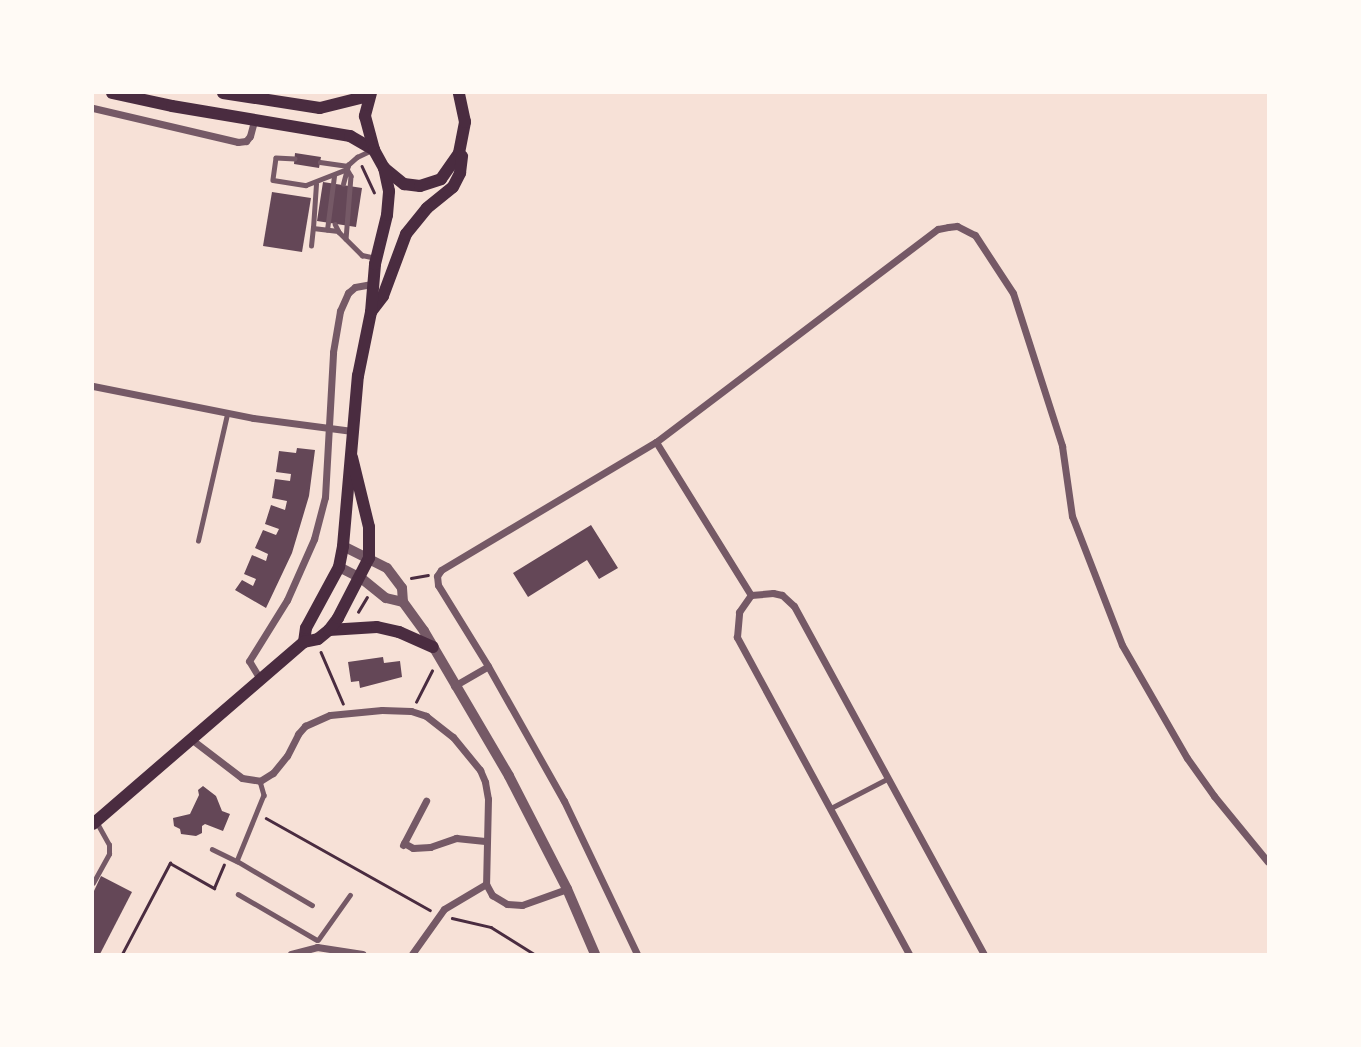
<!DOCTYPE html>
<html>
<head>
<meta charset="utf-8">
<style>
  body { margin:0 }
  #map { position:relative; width:1361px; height:1047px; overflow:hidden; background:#f7e1d7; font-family:Mulish,sans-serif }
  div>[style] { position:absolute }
  .building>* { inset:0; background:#644757 }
  .path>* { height:2.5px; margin:-1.25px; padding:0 1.25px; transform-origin:1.25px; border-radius:1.25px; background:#4a2c40 }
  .service>* { height:4.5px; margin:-2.25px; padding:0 2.25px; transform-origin:2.25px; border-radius:2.25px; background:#755966 }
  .minor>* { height:7px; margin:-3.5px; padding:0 3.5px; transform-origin:3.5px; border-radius:3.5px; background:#755966 }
  .tertiary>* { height:10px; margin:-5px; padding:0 5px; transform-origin:5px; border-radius:5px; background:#755966 }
  .primary>* { height:12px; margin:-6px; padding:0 6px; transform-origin:6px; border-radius:6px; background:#4a2c40 }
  span { translate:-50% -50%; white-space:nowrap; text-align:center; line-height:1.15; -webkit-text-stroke:5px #fffaf5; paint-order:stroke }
  .frame { position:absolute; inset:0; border:94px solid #fffaf5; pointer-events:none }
</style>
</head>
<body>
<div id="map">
  <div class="building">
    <div style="clip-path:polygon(295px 153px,321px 157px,319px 168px,294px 164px)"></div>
    <div style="clip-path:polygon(323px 182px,362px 188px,356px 227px,317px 221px)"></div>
    <div style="clip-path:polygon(272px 192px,311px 198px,302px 252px,263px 246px)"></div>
    <div style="clip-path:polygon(297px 448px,315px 450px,309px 496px,292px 553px,266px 608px,235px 590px,242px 580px,253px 586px,256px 579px,244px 574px,252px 555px,266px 561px,268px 554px,255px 548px,263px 530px,276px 535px,279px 529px,265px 524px,271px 505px,285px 510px,287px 501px,272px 498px,275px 479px,290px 481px,291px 474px,276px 472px,279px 451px,296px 453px)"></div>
    <div style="clip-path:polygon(591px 525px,618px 568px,599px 579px,587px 560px,528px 597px,513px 573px)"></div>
    <div style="clip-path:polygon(383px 657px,384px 663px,400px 661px,402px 677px,360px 688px,359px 681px,351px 682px,348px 662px)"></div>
    <div style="clip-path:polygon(203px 786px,216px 796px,222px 811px,230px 814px,223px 831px,205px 824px,202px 826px,202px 833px,196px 836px,181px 834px,180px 829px,174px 826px,173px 818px,190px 814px,199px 795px,198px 790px)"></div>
    <div style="clip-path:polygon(101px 876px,132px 892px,100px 954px,93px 954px,93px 893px)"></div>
  </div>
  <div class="path">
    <div style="left:362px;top:166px;width:29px;rotate:65deg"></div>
    <div style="left:411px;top:578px;width:17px;rotate:-10deg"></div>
    <div style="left:358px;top:612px;width:17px;rotate:-59deg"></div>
    <div style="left:321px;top:652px;width:56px;rotate:66.7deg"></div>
    <div style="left:416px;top:702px;width:35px;rotate:-63deg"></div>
    <div style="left:266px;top:818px;width:188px;rotate:29.3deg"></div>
    <div style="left:452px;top:918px;width:40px;rotate:13deg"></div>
    <div style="left:491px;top:927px;width:51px;rotate:32.1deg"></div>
    <div style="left:122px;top:954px;width:103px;rotate:-62.2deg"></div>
    <div style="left:170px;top:863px;width:51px;rotate:29.6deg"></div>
    <div style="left:214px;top:888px;width:25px;rotate:-67deg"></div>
  </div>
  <div class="service">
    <div style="left:295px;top:159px;width:19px;rotate:-177deg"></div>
    <div style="left:276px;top:158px;width:22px;rotate:98deg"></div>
    <div style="left:273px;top:180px;width:33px;rotate:9deg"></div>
    <div style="left:306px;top:185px;width:44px;rotate:-21.3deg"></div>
    <div style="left:347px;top:169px;width:8px;rotate:60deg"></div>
    <div style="left:351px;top:176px;width:63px;rotate:94.5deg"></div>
    <div style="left:320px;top:162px;width:28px;rotate:8deg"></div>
    <div style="left:343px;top:184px;width:20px;rotate:-75deg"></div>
    <div style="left:348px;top:165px;width:12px;rotate:-42deg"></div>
    <div style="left:357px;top:157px;width:14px;rotate:-25deg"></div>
    <div style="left:335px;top:224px;width:9px;rotate:63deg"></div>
    <div style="left:339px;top:232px;width:33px;rotate:45deg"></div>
    <div style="left:362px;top:255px;width:14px;rotate:12deg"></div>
    <div style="left:313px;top:228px;width:44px;rotate:-86.1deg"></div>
    <div style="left:327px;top:230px;width:54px;rotate:-82.6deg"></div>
    <div style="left:311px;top:246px;width:18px;rotate:-84deg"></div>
    <div style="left:313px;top:228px;width:25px;rotate:7deg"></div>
    <div style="left:198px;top:541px;width:130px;rotate:-77.1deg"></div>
    <div style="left:260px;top:781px;width:15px;rotate:74deg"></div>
    <div style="left:264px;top:795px;width:71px;rotate:112.2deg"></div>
    <div style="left:237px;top:861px;width:87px;rotate:30.4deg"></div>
    <div style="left:831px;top:808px;width:63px;rotate:-27.4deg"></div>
    <div style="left:212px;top:849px;width:28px;rotate:26deg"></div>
    <div style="left:93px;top:883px;width:33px;rotate:-61deg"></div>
    <div style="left:109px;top:854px;width:9px;rotate:-90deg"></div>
    <div style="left:109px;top:845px;width:26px;rotate:-119deg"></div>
    <div style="left:238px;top:894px;width:91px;rotate:30.2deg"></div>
    <div style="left:318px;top:940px;width:55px;rotate:-54.6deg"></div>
  </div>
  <div class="minor">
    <div style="left:93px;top:108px;width:149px;rotate:13.2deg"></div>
    <div style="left:238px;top:142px;width:8px;rotate:-7deg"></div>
    <div style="left:246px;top:141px;width:6px;rotate:-51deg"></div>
    <div style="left:250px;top:136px;width:16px;rotate:-75deg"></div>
    <div style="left:93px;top:386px;width:163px;rotate:11.3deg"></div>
    <div style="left:253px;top:418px;width:100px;rotate:7.5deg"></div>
    <div style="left:656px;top:442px;width:180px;rotate:58.2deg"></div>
    <div style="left:260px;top:679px;width:21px;rotate:-121deg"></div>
    <div style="left:249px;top:661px;width:72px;rotate:-58.1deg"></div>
    <div style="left:287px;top:600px;width:67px;rotate:-66.1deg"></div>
    <div style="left:314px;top:539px;width:43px;rotate:-75.3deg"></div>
    <div style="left:325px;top:497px;width:145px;rotate:-86.8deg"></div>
    <div style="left:333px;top:352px;width:42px;rotate:-80.3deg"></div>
    <div style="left:340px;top:311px;width:20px;rotate:-66deg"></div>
    <div style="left:348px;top:293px;width:9px;rotate:-41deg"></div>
    <div style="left:355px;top:287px;width:17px;rotate:-10deg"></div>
    <div style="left:454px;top:686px;width:39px;rotate:-30deg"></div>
    <div style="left:191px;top:739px;width:64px;rotate:37.4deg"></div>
    <div style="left:242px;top:778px;width:18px;rotate:9deg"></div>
    <div style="left:260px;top:781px;width:15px;rotate:-32deg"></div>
    <div style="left:273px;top:773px;width:22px;rotate:-51deg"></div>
    <div style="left:287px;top:756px;width:25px;rotate:-63deg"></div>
    <div style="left:298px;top:734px;width:11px;rotate:-49deg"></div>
    <div style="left:305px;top:726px;width:27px;rotate:-24deg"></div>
    <div style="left:330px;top:715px;width:52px;rotate:-5.5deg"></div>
    <div style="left:382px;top:710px;width:29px;rotate:2deg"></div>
    <div style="left:411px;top:711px;width:16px;rotate:18deg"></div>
    <div style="left:426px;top:716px;width:34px;rotate:38deg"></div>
    <div style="left:453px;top:737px;width:43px;rotate:50.7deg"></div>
    <div style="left:480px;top:770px;width:13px;rotate:67deg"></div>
    <div style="left:485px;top:782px;width:17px;rotate:80deg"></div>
    <div style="left:488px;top:799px;width:85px;rotate:91.3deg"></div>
    <div style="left:486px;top:884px;width:13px;rotate:61deg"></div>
    <div style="left:492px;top:895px;width:17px;rotate:31deg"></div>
    <div style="left:507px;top:904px;width:15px;rotate:4deg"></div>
    <div style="left:522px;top:905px;width:48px;rotate:-19.6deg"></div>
    <div style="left:404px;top:843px;width:10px;rotate:29deg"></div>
    <div style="left:413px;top:848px;width:17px;rotate:-3deg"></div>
    <div style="left:430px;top:847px;width:28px;rotate:-19deg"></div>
    <div style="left:456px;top:838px;width:29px;rotate:6deg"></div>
    <div style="left:403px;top:845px;width:50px;rotate:-62.4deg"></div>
    <div style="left:291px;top:954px;width:27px;rotate:-15deg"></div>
    <div style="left:317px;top:947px;width:46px;rotate:8.8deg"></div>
    <div style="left:412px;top:954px;width:55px;rotate:-54.6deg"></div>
    <div style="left:444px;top:909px;width:49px;rotate:-30.8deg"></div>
    <div style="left:637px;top:954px;width:170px;rotate:-115.5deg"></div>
    <div style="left:564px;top:801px;width:155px;rotate:-119.4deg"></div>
    <div style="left:488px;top:666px;width:95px;rotate:-121.7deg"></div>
    <div style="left:438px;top:585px;width:9px;rotate:-96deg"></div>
    <div style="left:437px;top:576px;width:7px;rotate:-56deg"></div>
    <div style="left:441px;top:570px;width:250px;rotate:-30.8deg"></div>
    <div style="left:656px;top:442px;width:353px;rotate:-37.1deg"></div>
    <div style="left:938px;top:229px;width:10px;rotate:-11deg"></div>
    <div style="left:948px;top:227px;width:9px;rotate:-6deg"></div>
    <div style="left:957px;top:226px;width:20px;rotate:27deg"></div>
    <div style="left:975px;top:235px;width:69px;rotate:56.8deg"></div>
    <div style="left:1013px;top:293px;width:161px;rotate:72.2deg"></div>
    <div style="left:1062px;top:446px;width:71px;rotate:81.9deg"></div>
    <div style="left:1072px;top:516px;width:138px;rotate:68.8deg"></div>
    <div style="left:1122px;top:645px;width:130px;rotate:60.1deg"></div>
    <div style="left:1187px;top:758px;width:47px;rotate:54.6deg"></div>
    <div style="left:1214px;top:796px;width:85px;rotate:50.7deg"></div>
    <div style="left:909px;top:954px;width:361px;rotate:-118.5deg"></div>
    <div style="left:737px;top:637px;width:25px;rotate:-85deg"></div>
    <div style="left:739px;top:612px;width:21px;rotate:-55deg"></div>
    <div style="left:751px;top:595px;width:22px;rotate:-5deg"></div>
    <div style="left:773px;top:593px;width:9px;rotate:13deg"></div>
    <div style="left:782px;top:595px;width:16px;rotate:43deg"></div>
    <div style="left:794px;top:606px;width:396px;rotate:61.4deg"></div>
  </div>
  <div class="tertiary">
    <div style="left:343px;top:546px;width:49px;rotate:26.6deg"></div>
    <div style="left:387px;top:568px;width:25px;rotate:53deg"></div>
    <div style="left:402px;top:588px;width:14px;rotate:86deg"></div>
    <div style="left:403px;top:602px;width:36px;rotate:54deg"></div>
    <div style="left:424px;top:631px;width:168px;rotate:59.6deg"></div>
    <div style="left:509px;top:776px;width:127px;rotate:62.8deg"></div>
    <div style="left:567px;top:889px;width:71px;rotate:66.7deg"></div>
    <div style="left:339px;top:567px;width:25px;rotate:27deg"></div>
    <div style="left:361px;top:578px;width:32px;rotate:39deg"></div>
    <div style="left:386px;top:598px;width:17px;rotate:13deg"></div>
  </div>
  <div class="primary">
    <div style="left:112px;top:93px;width:61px;rotate:12.2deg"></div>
    <div style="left:172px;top:106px;width:181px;rotate:9.6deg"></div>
    <div style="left:350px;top:136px;width:28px;rotate:30deg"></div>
    <div style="left:223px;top:93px;width:98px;rotate:8.8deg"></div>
    <div style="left:320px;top:108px;width:49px;rotate:-14deg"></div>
    <div style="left:371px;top:93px;width:24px;rotate:105deg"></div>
    <div style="left:365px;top:116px;width:35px;rotate:75deg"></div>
    <div style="left:374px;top:150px;width:21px;rotate:61deg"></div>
    <div style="left:384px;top:168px;width:26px;rotate:39deg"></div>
    <div style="left:404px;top:184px;width:16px;rotate:7deg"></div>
    <div style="left:420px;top:186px;width:22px;rotate:-18deg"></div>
    <div style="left:441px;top:179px;width:32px;rotate:-55deg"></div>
    <div style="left:459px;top:153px;width:32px;rotate:-79deg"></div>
    <div style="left:465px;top:122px;width:30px;rotate:-102deg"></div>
    <div style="left:371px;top:312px;width:20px;rotate:-53deg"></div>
    <div style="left:383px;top:296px;width:66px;rotate:-69.6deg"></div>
    <div style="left:406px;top:234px;width:33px;rotate:-51deg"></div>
    <div style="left:427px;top:208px;width:33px;rotate:-39deg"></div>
    <div style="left:453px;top:187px;width:16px;rotate:-63deg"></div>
    <div style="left:460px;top:173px;width:17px;rotate:-83deg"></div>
    <div style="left:329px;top:630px;width:48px;rotate:-3.6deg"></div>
    <div style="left:377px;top:627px;width:23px;rotate:13deg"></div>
    <div style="left:399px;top:632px;width:37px;rotate:24deg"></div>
    <div style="left:304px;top:642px;width:14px;rotate:-82deg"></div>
    <div style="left:306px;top:628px;width:69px;rotate:-61.6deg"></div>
    <div style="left:339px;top:567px;width:21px;rotate:-79deg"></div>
    <div style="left:343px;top:546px;width:171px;rotate:-85deg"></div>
    <div style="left:358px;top:376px;width:65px;rotate:-78.5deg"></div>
    <div style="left:371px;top:312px;width:48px;rotate:-85.2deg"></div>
    <div style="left:375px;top:264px;width:50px;rotate:-76.2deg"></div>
    <div style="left:387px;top:215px;width:24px;rotate:-85deg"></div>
    <div style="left:389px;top:191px;width:24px;rotate:-102deg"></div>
    <div style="left:93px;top:824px;width:279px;rotate:-40.8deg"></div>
    <div style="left:304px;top:642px;width:14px;rotate:-12deg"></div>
    <div style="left:318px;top:639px;width:14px;rotate:-39deg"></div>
    <div style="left:329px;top:630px;width:15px;rotate:-53deg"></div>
    <div style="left:338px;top:618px;width:68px;rotate:-62.7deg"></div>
    <div style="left:369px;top:558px;width:31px;rotate:-90deg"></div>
    <div style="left:369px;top:527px;width:72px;rotate:-103.7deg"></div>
  </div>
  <div class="frame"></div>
</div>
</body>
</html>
